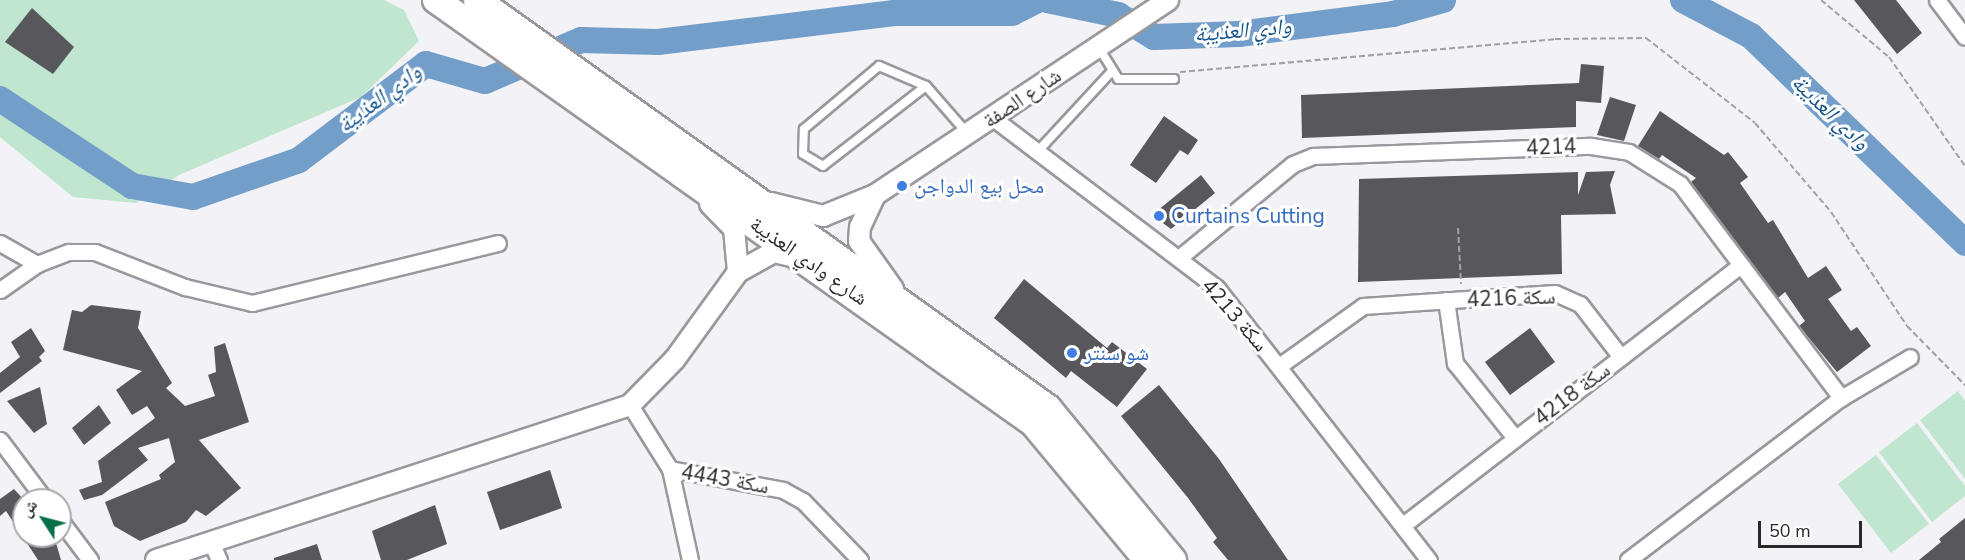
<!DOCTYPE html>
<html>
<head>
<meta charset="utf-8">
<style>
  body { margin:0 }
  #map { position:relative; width:1965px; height:560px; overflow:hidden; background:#f2f2f7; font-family:"Nunito Sans","Noto Naskh Arabic",sans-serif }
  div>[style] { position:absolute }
  .green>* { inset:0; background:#c1e6cf }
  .river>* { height:26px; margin:-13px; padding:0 13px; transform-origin:13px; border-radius:13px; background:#739eca }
  .building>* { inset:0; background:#58575b }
  .path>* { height:2px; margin-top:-1px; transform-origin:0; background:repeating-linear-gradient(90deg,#a2a1a5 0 6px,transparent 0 9px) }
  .roads { filter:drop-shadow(2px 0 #99999d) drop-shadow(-2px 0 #99999d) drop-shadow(0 2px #99999d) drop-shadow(0 -2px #99999d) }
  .service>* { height:8px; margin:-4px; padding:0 4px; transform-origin:4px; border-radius:4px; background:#fff }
  .minor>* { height:15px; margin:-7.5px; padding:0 7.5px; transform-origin:7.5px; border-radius:7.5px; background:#fff }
  .tertiary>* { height:20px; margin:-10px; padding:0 10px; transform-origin:10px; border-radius:10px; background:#fff }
  .primary>* { height:26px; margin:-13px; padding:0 13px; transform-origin:13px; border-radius:13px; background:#fff }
  .dots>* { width:16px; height:16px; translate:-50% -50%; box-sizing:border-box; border:3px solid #fff; border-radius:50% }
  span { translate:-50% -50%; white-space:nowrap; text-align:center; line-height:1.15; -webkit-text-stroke:6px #fff; paint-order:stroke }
  .street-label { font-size:21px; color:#2a292b }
  .shop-label { font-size:21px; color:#366cbe }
  .left { translate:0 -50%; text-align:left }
  .water-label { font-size:22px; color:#14548b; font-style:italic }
  .north { position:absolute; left:12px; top:488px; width:60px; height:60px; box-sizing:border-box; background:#fff; border:2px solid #aaa9aa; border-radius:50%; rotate:306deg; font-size:16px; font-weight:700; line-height:24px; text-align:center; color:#2a292b }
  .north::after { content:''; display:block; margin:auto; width:21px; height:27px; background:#076f46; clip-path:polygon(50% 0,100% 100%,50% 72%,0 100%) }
  .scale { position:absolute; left:1758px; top:521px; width:104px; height:27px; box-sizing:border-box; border:3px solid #2a292b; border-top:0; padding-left:8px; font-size:18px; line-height:21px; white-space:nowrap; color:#2a292b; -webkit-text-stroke:4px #fff; paint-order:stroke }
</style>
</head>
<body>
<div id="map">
  <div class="green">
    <div style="clip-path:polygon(0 0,384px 0,404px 10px,419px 41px,361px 97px,179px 175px,136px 203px,73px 197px,0 137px)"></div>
    <div style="clip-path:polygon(1958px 391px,1965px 401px,1965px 479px,1920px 420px)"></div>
    <div style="clip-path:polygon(1917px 423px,1965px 486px,1965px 496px,1932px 522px,1879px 452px)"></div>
    <div style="clip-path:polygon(1876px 455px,1929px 524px,1891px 553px,1838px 484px)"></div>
  </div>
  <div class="river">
    <div style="left:1047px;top:0;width:73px;rotate:11.9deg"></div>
    <div style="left:1118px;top:15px;width:42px;rotate:31.4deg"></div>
    <div style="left:1154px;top:37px;width:85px;rotate:-2deg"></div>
    <div style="left:1239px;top:34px;width:155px;rotate:-7.4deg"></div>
    <div style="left:1393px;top:14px;width:52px;rotate:-15.6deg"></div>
    <div style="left:1683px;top:0;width:77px;rotate:27.9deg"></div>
    <div style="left:1751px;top:36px;width:298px;rotate:44deg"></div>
    <div style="left:0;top:99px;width:158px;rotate:33.4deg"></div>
    <div style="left:132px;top:186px;width:62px;rotate:10.2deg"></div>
    <div style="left:193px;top:197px;width:112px;rotate:-19.2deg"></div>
    <div style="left:299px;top:160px;width:159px;rotate:-37.1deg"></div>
    <div style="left:426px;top:64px;width:61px;rotate:16.1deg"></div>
    <div style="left:485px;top:81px;width:104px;rotate:-23.1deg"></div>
    <div style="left:581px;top:40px;width:77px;rotate:1.5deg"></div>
    <div style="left:658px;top:42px;width:238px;rotate:-7deg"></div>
    <div style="left:894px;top:13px;width:118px"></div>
    <div style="left:1012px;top:13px;width:29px;rotate:-27deg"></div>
  </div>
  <div class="building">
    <div style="clip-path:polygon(1854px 0,1896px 0,1922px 33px,1897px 54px)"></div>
    <div style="clip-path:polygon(32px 8px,74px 47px,53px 74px,5px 42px)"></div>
    <div style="clip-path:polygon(1581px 64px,1604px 66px,1601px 103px,1576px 101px,1576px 127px,1302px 138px,1301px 95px,1579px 83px)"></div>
    <div style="clip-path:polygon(1610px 97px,1636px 105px,1624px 141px,1597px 135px)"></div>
    <div style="clip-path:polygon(1660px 111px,1724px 155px,1728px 152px,1748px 177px,1740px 183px,1768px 223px,1773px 220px,1808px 278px,1826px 266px,1842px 290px,1828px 299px,1851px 331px,1857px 327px,1871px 346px,1837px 372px,1799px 326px,1805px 321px,1785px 292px,1778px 298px,1691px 182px,1696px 178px,1662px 155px,1659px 159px,1638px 146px)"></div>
    <div style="clip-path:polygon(1164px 116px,1198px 140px,1188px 155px,1180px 150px,1156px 183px,1130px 165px)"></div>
    <div style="clip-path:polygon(1615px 171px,1610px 185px,1616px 214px,1561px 215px,1562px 274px,1358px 282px,1359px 179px,1578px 172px,1578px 195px,1586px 172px)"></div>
    <div style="clip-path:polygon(1201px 175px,1215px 193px,1171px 229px,1152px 215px)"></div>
    <div style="clip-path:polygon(1024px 279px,1107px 348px,1112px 342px,1147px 369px,1117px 407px,1071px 371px,1066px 378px,994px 318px)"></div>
    <div style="clip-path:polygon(91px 305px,141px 311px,138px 328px,172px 383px,166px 388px,185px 406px,215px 396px,208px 375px,216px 372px,214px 347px,225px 343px,249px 422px,199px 440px,241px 488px,206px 516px,196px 510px,186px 522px,140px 541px,114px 526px,105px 502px,161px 479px,159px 475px,175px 462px,169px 438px,138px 448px,148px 460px,102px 495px,84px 500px,79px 490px,102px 482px,98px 461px,155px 418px,147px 406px,132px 415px,116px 390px,142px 371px,63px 350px,72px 310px,82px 312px)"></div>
    <div style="clip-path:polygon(31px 328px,45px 351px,39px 357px,42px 361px,0 393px,0 373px,20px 357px,11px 342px)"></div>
    <div style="clip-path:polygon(1530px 328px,1555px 362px,1510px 395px,1485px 362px)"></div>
    <div style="clip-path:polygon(1159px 385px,1219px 459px,1288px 560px,1228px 560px,1213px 542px,1217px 538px,1188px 498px,1121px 416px)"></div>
    <div style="clip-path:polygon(40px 387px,47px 424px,34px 433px,7px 401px)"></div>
    <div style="clip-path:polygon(99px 405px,111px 423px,84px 445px,72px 428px)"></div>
    <div style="clip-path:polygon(550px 470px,562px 508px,500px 530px,487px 492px)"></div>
    <div style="clip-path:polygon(14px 489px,24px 500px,24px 536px,54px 536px,61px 560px,38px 560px,6px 511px,0 516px,0 499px)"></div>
    <div style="clip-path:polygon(435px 505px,447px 544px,407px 560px,381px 560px,372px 531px)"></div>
    <div style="clip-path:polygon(1965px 518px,1965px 560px,1919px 560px,1941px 542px,1939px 539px)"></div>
    <div style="clip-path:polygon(317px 544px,322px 560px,274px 560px,274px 558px)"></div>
  </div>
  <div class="path">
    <div style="left:1821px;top:0;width:89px;rotate:40deg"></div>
    <div style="left:1889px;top:57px;width:133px;rotate:55.1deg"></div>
    <div style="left:1180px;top:72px;width:376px;rotate:-5deg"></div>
    <div style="left:1555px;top:39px;width:91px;rotate:-0.6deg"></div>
    <div style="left:1646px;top:38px;width:138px;rotate:37.9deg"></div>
    <div style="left:1755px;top:123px;width:117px;rotate:49.5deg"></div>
    <div style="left:1831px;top:212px;width:137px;rotate:56.3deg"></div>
    <div style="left:1907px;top:326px;width:83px;rotate:45.5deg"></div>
    <div style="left:1458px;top:228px;width:56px;rotate:86.9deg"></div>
  </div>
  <div class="roads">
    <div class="service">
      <div style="left:1099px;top:48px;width:36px;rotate:58deg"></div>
      <div style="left:1118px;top:79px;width:56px"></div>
      <div style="left:926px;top:86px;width:130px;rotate:142.2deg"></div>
      <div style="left:823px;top:166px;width:23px;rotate:-149deg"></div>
      <div style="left:803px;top:154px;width:25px;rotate:-88deg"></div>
      <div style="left:804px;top:129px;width:98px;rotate:-40deg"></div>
      <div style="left:879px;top:66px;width:51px;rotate:23.1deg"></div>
      <div style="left:926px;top:86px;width:62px;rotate:48.9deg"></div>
      <div style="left:1038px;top:151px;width:109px;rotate:-47.2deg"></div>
    </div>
    <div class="minor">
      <div style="left:1937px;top:0;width:46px;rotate:52.9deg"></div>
      <div style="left:993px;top:118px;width:281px;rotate:37.2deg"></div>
      <div style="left:1217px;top:288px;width:345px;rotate:52.1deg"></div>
      <div style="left:0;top:243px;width:43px;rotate:29.6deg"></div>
      <div style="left:1180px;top:257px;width:146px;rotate:-39.5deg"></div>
      <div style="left:1293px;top:164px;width:22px;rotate:-22deg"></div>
      <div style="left:1313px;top:156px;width:278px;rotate:-2.1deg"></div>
      <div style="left:1591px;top:146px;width:38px;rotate:9deg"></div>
      <div style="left:1629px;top:152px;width:60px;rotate:32.1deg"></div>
      <div style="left:1680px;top:184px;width:268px;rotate:53deg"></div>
      <div style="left:0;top:290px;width:45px;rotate:-35.1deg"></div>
      <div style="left:37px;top:264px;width:34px;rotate:-21deg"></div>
      <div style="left:69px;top:252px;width:26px"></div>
      <div style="left:95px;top:252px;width:97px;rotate:21.3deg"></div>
      <div style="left:185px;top:287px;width:69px;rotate:13.4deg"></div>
      <div style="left:252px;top:303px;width:253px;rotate:-13.7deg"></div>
      <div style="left:1446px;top:300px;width:64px;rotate:81.9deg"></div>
      <div style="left:1455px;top:363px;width:96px;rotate:51.3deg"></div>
      <div style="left:1279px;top:366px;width:103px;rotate:-35.5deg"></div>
      <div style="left:1363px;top:306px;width:192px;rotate:-3.9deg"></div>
      <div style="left:1555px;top:293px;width:27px;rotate:24deg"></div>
      <div style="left:1580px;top:304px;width:67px;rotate:52.3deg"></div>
      <div style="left:630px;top:405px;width:75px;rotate:58deg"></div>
      <div style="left:670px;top:469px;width:93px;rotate:77.6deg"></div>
      <div style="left:0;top:440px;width:75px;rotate:53.1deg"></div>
      <div style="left:670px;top:469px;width:115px;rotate:10.5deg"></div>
      <div style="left:783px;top:490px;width:23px;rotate:29deg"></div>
      <div style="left:803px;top:501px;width:82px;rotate:46deg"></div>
      <div style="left:60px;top:520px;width:50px;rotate:53.1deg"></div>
      <div style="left:1403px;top:525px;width:426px;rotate:-37.6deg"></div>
      <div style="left:211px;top:542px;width:20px;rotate:66deg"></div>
      <div style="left:1628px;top:560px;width:268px;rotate:-37.3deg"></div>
      <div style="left:1841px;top:398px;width:80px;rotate:-30.7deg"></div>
    </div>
    <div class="tertiary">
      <div style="left:875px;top:195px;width:35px;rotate:115deg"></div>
      <div style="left:860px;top:227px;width:14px;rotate:94deg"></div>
      <div style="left:859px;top:241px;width:59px;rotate:54.7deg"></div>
      <div style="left:771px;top:203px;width:54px;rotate:14deg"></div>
      <div style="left:823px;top:216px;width:56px;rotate:-22deg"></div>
      <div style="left:875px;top:195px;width:352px;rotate:-33.6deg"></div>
      <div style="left:710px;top:204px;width:35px;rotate:46deg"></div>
      <div style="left:734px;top:229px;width:43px;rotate:84.7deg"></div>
      <div style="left:156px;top:560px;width:499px;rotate:-18.1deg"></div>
      <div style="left:630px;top:405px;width:64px;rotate:-45.6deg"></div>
      <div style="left:675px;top:359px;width:107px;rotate:-54.1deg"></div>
      <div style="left:738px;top:272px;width:41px;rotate:-29.1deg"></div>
      <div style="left:774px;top:252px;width:22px;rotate:13deg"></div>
    </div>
    <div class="primary">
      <div style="left:436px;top:0;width:732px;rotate:35.32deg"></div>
      <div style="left:1033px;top:423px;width:178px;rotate:50.2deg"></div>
      <div style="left:477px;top:0;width:702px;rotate:35.55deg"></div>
      <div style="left:1048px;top:408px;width:197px;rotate:50.6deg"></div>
    </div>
  </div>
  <div class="dots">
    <div style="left:902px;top:186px;background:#3f7fe0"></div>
    <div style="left:1159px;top:216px;background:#3f7fe0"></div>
    <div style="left:1072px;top:353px;background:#3f7fe0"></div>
  </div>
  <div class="street-label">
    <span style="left:1022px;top:98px;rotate:-34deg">شارع الصفة</span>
    <span style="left:1551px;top:147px;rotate:-2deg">4214</span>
    <span style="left:809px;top:261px;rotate:35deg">شارع وادي العذيبة</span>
    <span style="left:1511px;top:298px;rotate:-2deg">سكة 4216</span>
    <span style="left:1235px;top:315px;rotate:49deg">سكة 4213</span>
    <span style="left:1572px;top:394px;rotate:-37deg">سكة 4218</span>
    <span style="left:725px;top:479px;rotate:10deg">سكة 4443</span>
  </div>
  <div class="shop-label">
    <span class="left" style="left:914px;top:186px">محل بيع الدواجن</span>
    <span class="left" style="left:1171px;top:216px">Curtains Cutting</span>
    <span class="left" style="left:1084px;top:353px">شو سنتر</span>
  </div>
  <div class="water-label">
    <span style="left:1243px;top:31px;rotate:-5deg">وادي العذيبة</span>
    <span style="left:380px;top:99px;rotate:-37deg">وادي العذيبة</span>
    <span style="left:1830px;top:113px;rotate:44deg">وادي العذيبة</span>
  </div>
  <div class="north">ش</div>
  <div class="scale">50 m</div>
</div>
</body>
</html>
